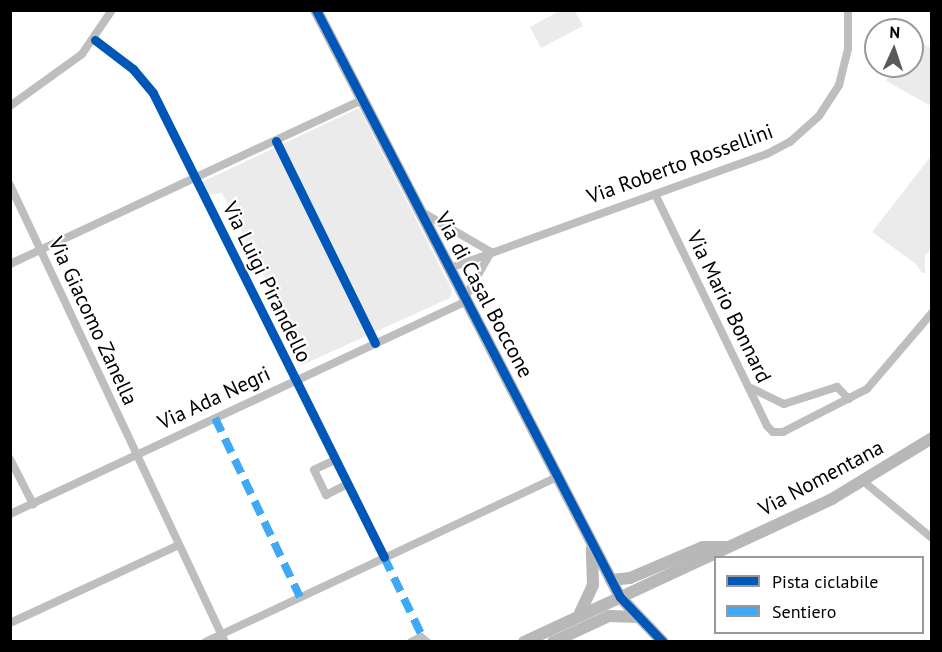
<!DOCTYPE html>
<html>
<head>
<meta charset="utf-8">
<style>
  body { margin:0 }
  #map { position:relative; width:942px; height:652px; overflow:hidden; background:#fff; font-family:"PT Sans",sans-serif }
  div>[style] { position:absolute }
  .green>* { inset:0; background:#ebebeb }
  .street>* { height:8px; margin:-4px; padding:0 4px; transform-origin:4px; border-radius:4px; background:#bebebe }
  .secondary>* { height:12px; margin:-6px; padding:0 6px; transform-origin:6px; border-radius:6px; background:#b8b8b8 }
  .quiet>* { height:8px; margin-top:-4px; transform-origin:0; background:repeating-linear-gradient(90deg,#3fa9f5 0 15px,transparent 0 23px) }
  .cycleway>* { height:9px; margin:-4.5px; padding:0 4.5px; transform-origin:4.5px; border-radius:4.5px; background:#0057b8 }
  span { translate:-50% -50%; white-space:nowrap; text-align:center; line-height:1.15; -webkit-text-stroke:4.5px #fff; paint-order:stroke }
  .street-label { font-size:21px; color:#000 }
  .frame { position:absolute; inset:0; border:12px solid #000; pointer-events:none }
  .legend { position:absolute; left:714px; top:556px; width:210px; height:78px; box-sizing:border-box; background:#fff; border:2px solid #999; margin:0; padding:8px 10px; list-style:none; font-size:18px; color:#000 }
  .legend li { display:flex; align-items:center; gap:12px; height:30px }
  .legend b { width:30px; border:2px solid #999 }
  .north { position:absolute; left:864px; top:18px; width:60px; height:60px; box-sizing:border-box; background:#fff; border:2px solid #999; border-radius:50%; rotate:3deg; font-size:16px; font-weight:700; line-height:24px; text-align:center; color:#000 }
  .north::after { content:''; display:block; margin:auto; width:21px; height:27px; background:#595959; clip-path:polygon(50% 0,100% 100%,50% 72%,0 100%) }
</style>
</head>
<body>
<div id="map">
  <div class="green">
    <div style="clip-path:polygon(561px 10px,575px 11px,583px 26px,541px 48px,530px 27px)"></div>
    <div style="clip-path:polygon(912px 38px,931px 48px,931px 106px,886px 81px,894px 66px,912px 66px)"></div>
    <div style="clip-path:polygon(359px 108px,452px 290px,450px 298px,302px 365px,297px 364px,294px 355px,302px 351px,222px 193px,208px 195px,200px 183px)"></div>
    <div style="clip-path:polygon(931px 156px,931px 249px,925px 256px,925px 273px,922px 273px,916px 264px,872px 232px)"></div>
  </div>
  <div class="street">
    <div style="left:95px;top:40px;width:48px;rotate:37.3deg"></div>
    <div style="left:133px;top:69px;width:31px;rotate:50deg"></div>
    <div style="left:153px;top:93px;width:518px;rotate:63.53deg"></div>
    <div style="left:10px;top:106px;width:89px;rotate:-35.8deg"></div>
    <div style="left:82px;top:54px;width:53px;rotate:-55.7deg"></div>
    <div style="left:10px;top:185px;width:505px;rotate:64.8deg"></div>
    <div style="left:655px;top:194px;width:258px;rotate:64.2deg"></div>
    <div style="left:767px;top:426px;width:8px;rotate:45deg"></div>
    <div style="left:773px;top:432px;width:10px"></div>
    <div style="left:783px;top:432px;width:94px;rotate:-27.1deg"></div>
    <div style="left:867px;top:389px;width:100px;rotate:-49.5deg"></div>
    <div style="left:422px;top:212px;width:80px;rotate:30.1deg"></div>
    <div style="left:10px;top:264px;width:388px;rotate:-25deg"></div>
    <div style="left:450px;top:268px;width:337px;rotate:-19.8deg"></div>
    <div style="left:767px;top:154px;width:26px;rotate:-28deg"></div>
    <div style="left:790px;top:142px;width:39px;rotate:-42deg"></div>
    <div style="left:819px;top:116px;width:37px;rotate:-57deg"></div>
    <div style="left:839px;top:85px;width:38px;rotate:-76deg"></div>
    <div style="left:848px;top:48px;width:38px;rotate:-90deg"></div>
    <div style="left:749px;top:387px;width:39px;rotate:26deg"></div>
    <div style="left:784px;top:404px;width:56px;rotate:-17.8deg"></div>
    <div style="left:837px;top:387px;width:17px;rotate:45deg"></div>
    <div style="left:10px;top:459px;width:51px;rotate:62.9deg"></div>
    <div style="left:335px;top:460px;width:23px;rotate:155deg"></div>
    <div style="left:314px;top:470px;width:28px;rotate:64deg"></div>
    <div style="left:326px;top:495px;width:25px;rotate:-27deg"></div>
    <div style="left:863px;top:481px;width:89px;rotate:39.6deg"></div>
    <div style="left:10px;top:514px;width:499px;rotate:-25deg"></div>
    <div style="left:462px;top:303px;width:59px;rotate:-60.4deg"></div>
    <div style="left:10px;top:623px;width:184px;rotate:-24.8deg"></div>
    <div style="left:205px;top:642px;width:389px;rotate:-25.1deg"></div>
    <div style="left:411px;top:642px;width:11px;rotate:-27deg"></div>
    <div style="left:421px;top:637px;width:8px;rotate:40deg"></div>
  </div>
  <div class="secondary">
    <div style="left:316px;top:10px;width:661px;rotate:62.62deg"></div>
    <div style="left:620px;top:597px;width:62px;rotate:46.3deg"></div>
    <div style="left:611px;top:580px;width:19px;rotate:-6deg"></div>
    <div style="left:630px;top:578px;width:79px;rotate:-23deg"></div>
    <div style="left:703px;top:547px;width:23px"></div>
    <div style="left:579px;top:615px;width:33px;rotate:-65deg"></div>
    <div style="left:593px;top:585px;width:36px;rotate:-92deg"></div>
    <div style="left:524px;top:642px;width:340px;rotate:-24.9deg"></div>
    <div style="left:832px;top:499px;width:117px;rotate:-31.4deg"></div>
    <div style="left:553px;top:642px;width:62px;rotate:-24.9deg"></div>
    <div style="left:609px;top:616px;width:28px;rotate:2deg"></div>
  </div>
  <div class="quiet">
    <div style="left:215px;top:418px;width:198px;rotate:64.6deg"></div>
    <div style="left:384px;top:557px;width:90px;rotate:64.3deg"></div>
  </div>
  <div class="cycleway">
    <div style="left:316px;top:10px;width:661px;rotate:62.62deg"></div>
    <div style="left:620px;top:597px;width:62px;rotate:46.3deg"></div>
    <div style="left:95px;top:40px;width:48px;rotate:37.3deg"></div>
    <div style="left:133px;top:69px;width:31px;rotate:50deg"></div>
    <div style="left:153px;top:93px;width:518px;rotate:63.53deg"></div>
    <div style="left:276px;top:141px;width:225px;rotate:63.9deg"></div>
  </div>
  <div class="street-label">
    <span style="left:680px;top:164px;rotate:-20deg">Via Roberto Rossellini</span>
    <span style="left:267px;top:282px;rotate:64deg">Via Luigi Pirandello</span>
    <span style="left:484px;top:295px;rotate:62deg">Via di Casal Boccone</span>
    <span style="left:729px;top:307px;rotate:64deg">Via Mario Bonnard</span>
    <span style="left:93px;top:321px;rotate:65deg">Via Giacomo Zanella</span>
    <span style="left:214px;top:398px;rotate:-25deg">Via Ada Negri</span>
    <span style="left:821px;top:478px;rotate:-28deg">Via Nomentana</span>
  </div>
  <div class="frame"></div>
  <ul class="legend">
  <li><b style="height:8px;background:#0057b8"></b>Pista ciclabile</li>
  <li><b style="height:8px;background:#3fa9f5"></b>Sentiero</li>
  </ul>
  <div class="north">N</div>
</div>
</body>
</html>
